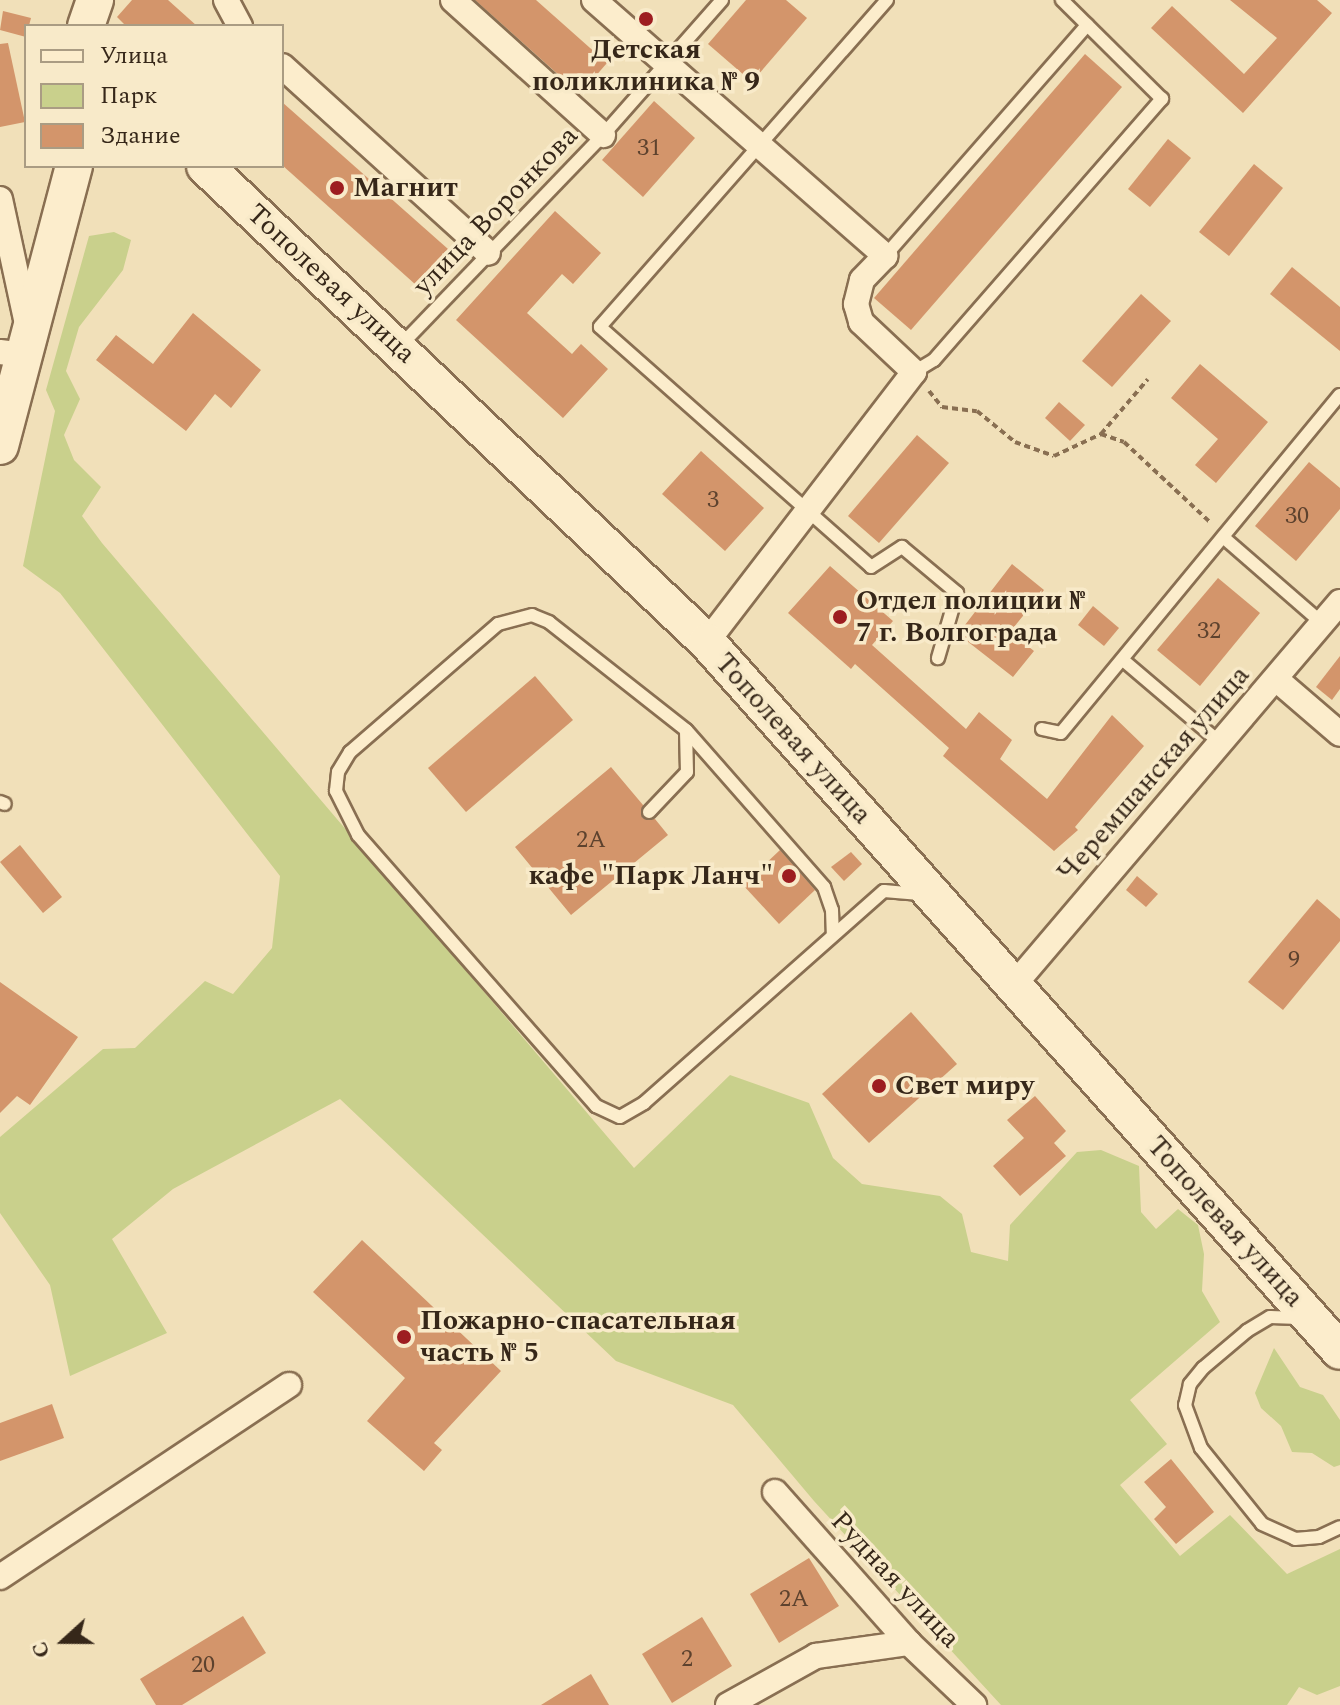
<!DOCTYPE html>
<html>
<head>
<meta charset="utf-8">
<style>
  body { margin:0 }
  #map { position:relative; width:1340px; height:1705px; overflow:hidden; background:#f1e0b9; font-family:Spectral,serif }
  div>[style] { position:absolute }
  .green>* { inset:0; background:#c9d08c }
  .building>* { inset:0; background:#d3956b }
  .path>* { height:4px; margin-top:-2px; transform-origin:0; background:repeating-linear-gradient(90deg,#896f52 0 6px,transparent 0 10px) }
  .roads { filter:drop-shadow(2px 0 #896f52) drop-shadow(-2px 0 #896f52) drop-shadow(0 2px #896f52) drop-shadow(0 -2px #896f52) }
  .lane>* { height:12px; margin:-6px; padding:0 6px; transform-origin:6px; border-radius:6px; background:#fcedcc }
  .street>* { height:24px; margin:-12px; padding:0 12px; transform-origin:12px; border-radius:12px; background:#fcedcc }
  .secondary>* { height:36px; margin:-18px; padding:0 18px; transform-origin:18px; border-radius:18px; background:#fcedcc }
  .dots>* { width:22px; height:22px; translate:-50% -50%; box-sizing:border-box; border:4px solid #f8eac9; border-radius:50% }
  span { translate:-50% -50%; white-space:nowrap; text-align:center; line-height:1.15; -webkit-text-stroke:7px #f8eac9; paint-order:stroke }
  .number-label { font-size:24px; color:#5d422e }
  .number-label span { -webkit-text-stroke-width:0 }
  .poi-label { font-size:28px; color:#362719; font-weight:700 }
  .left { translate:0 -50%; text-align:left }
  .right { translate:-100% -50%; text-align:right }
  .street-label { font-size:28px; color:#362719 }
  .legend { position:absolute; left:24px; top:24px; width:260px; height:144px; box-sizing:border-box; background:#f8eac9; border:2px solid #aa9c83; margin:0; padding:10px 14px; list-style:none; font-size:24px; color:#362719 }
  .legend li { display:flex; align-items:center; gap:16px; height:40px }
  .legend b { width:40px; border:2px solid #aa9c83 }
  .north { position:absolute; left:24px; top:1601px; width:80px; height:80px; -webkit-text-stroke:6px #f8eac9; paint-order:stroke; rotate:249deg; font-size:22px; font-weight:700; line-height:32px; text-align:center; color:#362719 }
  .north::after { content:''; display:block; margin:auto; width:28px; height:36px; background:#362719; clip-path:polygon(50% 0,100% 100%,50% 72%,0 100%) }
</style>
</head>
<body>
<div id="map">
  <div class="green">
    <div style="clip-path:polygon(114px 232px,131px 240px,123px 270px,79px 327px,66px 371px,80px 399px,64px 435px,74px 460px,101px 487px,82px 516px,102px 543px,634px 1168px,730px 1075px,809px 1103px,833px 1158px,862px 1184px,940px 1196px,962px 1214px,971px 1252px,1008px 1261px,1010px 1225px,1077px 1152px,1101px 1150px,1139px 1166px,1141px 1212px,1156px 1229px,1178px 1209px,1198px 1225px,1204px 1254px,1202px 1291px,1220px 1322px,1130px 1400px,1167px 1444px,1120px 1485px,1180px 1556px,1230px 1515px,1287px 1574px,1340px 1549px,1340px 1686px,1317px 1695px,1299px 1687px,1287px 1705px,1001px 1705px,814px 1501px,733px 1405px,616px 1361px,340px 1099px,173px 1189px,112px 1239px,167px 1333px,70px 1376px,50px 1285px,0 1213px,0 1137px,103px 1049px,135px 1048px,205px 981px,233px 994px,272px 948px,280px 876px,60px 593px,23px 566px,55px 411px,46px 390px,89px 236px)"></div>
    <div style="clip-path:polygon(1274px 1348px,1300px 1387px,1323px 1395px,1340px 1420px,1340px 1465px,1334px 1467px,1312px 1453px,1292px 1452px,1281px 1426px,1261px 1408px,1255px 1393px)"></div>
  </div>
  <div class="building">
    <div style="clip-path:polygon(132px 0,168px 0,197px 26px,126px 26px,117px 17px)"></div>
    <div style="clip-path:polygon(475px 0,536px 0,607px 63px,580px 94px)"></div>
    <div style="clip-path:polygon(746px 0,786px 0,807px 18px,752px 82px,708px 44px)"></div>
    <div style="clip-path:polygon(1230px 0,1317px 0,1332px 13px,1243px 113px,1151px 28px,1172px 6px,1244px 74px,1277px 38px)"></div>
    <div style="clip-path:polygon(3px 11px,31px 18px,26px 37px,0 30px)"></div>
    <div style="clip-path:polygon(8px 43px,25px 122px,0 127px,0 44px)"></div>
    <div style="clip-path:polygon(1085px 54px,1122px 87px,911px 330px,874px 298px)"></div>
    <div style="clip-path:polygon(654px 101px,695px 138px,643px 197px,602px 160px)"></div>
    <div style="clip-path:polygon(282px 102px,448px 249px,416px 285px,282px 165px)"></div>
    <div style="clip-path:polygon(1168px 139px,1191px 158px,1150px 207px,1128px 189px)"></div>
    <div style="clip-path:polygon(1254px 164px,1283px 188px,1229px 256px,1199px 232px)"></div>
    <div style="clip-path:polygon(555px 211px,601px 253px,573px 284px,562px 274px,527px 313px,572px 354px,581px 344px,608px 369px,563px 418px,456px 320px)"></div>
    <div style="clip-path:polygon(1292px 267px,1340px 307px,1340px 351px,1270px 294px)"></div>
    <div style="clip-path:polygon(1141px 294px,1171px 321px,1112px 387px,1082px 361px)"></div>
    <div style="clip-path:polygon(193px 313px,261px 370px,231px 408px,215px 394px,186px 431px,96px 360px,116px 335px,153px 364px)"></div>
    <div style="clip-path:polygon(1200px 364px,1268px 422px,1216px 483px,1195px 465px,1218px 439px,1171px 398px)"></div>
    <div style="clip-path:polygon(1059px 402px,1085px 425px,1070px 441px,1045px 418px)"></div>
    <div style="clip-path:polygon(917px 435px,949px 463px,879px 543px,848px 516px)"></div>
    <div style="clip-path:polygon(701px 451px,764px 508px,725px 551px,662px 494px)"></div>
    <div style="clip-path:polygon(1309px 462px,1340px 488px,1340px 509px,1296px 561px,1255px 526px)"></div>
    <div style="clip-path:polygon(1012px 564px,1044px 590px,1010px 632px,1034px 651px,1013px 677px,958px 634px)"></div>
    <div style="clip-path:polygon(830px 566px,893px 621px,872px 645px,966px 729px,979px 712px,1012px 740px,1000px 759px,1047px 799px,1112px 715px,1144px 746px,1075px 827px,1078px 830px,1054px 851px,943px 756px,949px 748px,855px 664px,851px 669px,788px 613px)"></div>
    <div style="clip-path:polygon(1218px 578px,1260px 613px,1200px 686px,1157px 650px)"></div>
    <div style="clip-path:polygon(1093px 606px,1119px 628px,1104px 646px,1078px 625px)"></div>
    <div style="clip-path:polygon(1340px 656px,1340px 689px,1332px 700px,1316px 687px)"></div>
    <div style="clip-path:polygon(535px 676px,573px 720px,466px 812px,428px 768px)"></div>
    <div style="clip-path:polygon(611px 767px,643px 805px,642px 818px,655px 819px,668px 835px,571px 915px,515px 847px)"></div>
    <div style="clip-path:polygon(20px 845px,62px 897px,43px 913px,0 862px)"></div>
    <div style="clip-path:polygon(780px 850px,815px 890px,779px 924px,743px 885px)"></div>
    <div style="clip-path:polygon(851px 852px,862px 864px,844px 881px,831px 867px)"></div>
    <div style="clip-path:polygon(1137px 876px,1158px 894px,1146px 907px,1126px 890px)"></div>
    <div style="clip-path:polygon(1317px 899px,1340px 919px,1340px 941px,1283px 1010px,1248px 982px)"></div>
    <div style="clip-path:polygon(0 982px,78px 1037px,30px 1105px,17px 1096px,0 1113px)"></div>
    <div style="clip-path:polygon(911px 1012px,957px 1064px,869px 1143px,822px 1094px)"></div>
    <div style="clip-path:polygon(1035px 1096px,1066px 1131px,1054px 1143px,1066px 1156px,1020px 1196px,993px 1166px,1024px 1138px,1007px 1120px)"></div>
    <div style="clip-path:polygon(362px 1240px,501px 1371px,434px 1443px,442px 1450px,424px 1471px,367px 1421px,405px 1378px,313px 1292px)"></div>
    <div style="clip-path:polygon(52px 1404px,64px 1438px,0 1461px,0 1423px)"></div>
    <div style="clip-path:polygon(1171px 1459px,1214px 1512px,1176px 1544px,1154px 1519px,1166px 1507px,1144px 1482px)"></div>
    <div style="clip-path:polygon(809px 1558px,839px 1606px,779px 1643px,750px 1594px)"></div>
    <div style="clip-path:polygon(243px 1616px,266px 1653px,182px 1705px,156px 1705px,140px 1679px)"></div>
    <div style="clip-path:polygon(702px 1617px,732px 1666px,672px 1703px,642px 1654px)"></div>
    <div style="clip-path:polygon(591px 1674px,609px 1705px,541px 1705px)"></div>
  </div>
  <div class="path">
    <div style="left:929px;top:391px;width:21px;rotate:51deg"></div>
    <div style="left:942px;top:407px;width:35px;rotate:7deg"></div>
    <div style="left:977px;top:411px;width:49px;rotate:39.2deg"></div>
    <div style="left:1015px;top:442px;width:41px;rotate:19.7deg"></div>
    <div style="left:1054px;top:456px;width:52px;rotate:-25.1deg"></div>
    <div style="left:1101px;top:434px;width:24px;rotate:19deg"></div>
    <div style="left:1124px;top:442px;width:119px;rotate:43deg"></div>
    <div style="left:1101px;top:434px;width:72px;rotate:-49.5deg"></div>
  </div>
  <div class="roads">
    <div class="lane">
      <div style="left:887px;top:0;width:435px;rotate:131.3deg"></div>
      <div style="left:600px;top:327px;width:362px;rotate:41.5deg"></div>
      <div style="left:871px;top:567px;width:37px;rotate:-33deg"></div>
      <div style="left:902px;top:547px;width:72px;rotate:39.9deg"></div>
      <div style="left:957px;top:593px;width:68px;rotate:106.3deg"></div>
      <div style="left:885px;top:256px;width:307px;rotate:-48.8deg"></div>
      <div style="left:401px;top:345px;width:291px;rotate:-46.1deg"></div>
      <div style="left:603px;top:135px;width:180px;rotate:-48.6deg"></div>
      <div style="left:914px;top:372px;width:23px;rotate:-31deg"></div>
      <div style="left:934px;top:360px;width:347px;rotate:-48.9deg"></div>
      <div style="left:1162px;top:99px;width:141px;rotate:-135.3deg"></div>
      <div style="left:1223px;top:537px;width:131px;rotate:41deg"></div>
      <div style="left:1123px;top:660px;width:123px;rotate:40.4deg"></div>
      <div style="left:1042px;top:729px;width:19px;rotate:12deg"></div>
      <div style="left:1061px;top:733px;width:438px;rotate:-50.5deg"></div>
      <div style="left:687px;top:731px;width:208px;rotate:48.7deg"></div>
      <div style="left:824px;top:887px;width:24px;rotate:71deg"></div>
      <div style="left:832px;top:910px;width:25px;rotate:88deg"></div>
      <div style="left:0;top:802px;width:5px;rotate:22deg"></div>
      <div style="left:649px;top:812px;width:55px;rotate:-46.5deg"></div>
      <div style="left:687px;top:772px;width:42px;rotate:-91.4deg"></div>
      <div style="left:686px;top:730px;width:174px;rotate:-141.8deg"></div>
      <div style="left:549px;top:622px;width:18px;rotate:-158deg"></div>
      <div style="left:532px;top:615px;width:35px;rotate:165deg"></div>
      <div style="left:498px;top:624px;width:196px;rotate:139.1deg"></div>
      <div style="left:350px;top:752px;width:23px;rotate:121deg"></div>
      <div style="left:338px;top:772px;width:19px;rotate:96deg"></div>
      <div style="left:336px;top:791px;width:49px;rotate:63.4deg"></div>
      <div style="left:358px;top:835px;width:361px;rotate:48.7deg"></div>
      <div style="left:596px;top:1106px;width:26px;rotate:25deg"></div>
      <div style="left:620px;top:1117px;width:28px;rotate:-30deg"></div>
      <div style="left:644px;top:1103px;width:320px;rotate:-41.5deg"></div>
      <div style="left:884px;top:891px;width:36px;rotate:5deg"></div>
      <div style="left:1299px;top:1318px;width:29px;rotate:-178deg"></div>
      <div style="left:1270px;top:1317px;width:27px;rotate:149deg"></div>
      <div style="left:1247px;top:1331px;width:57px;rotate:139.9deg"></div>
      <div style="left:1203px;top:1368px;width:21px;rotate:129deg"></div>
      <div style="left:1190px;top:1384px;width:22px;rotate:103deg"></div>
      <div style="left:1185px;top:1405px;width:46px;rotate:69.6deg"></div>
      <div style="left:1201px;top:1448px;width:97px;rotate:51.2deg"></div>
      <div style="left:1262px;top:1524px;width:36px;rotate:24deg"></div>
      <div style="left:1295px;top:1539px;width:24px;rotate:-5deg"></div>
      <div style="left:1319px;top:1537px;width:23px;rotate:-25deg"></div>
    </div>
    <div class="street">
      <div style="left:226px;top:0;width:30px;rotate:62deg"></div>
      <div style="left:453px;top:0;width:202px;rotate:42deg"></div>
      <div style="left:594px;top:0;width:388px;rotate:41.3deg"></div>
      <div style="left:885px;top:256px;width:33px;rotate:134deg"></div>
      <div style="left:862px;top:280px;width:25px;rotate:104deg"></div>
      <div style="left:856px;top:304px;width:19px;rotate:74deg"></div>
      <div style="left:861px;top:322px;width:73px;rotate:43.3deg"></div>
      <div style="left:914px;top:372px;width:340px;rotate:127.5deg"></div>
      <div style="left:282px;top:66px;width:278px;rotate:42.2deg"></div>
      <div style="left:0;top:199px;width:133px;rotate:77.8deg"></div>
      <div style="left:0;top:352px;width:24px;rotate:7deg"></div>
      <div style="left:1276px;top:679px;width:84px;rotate:40.7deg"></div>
      <div style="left:1014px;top:985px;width:503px;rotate:-49.6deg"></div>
      <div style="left:775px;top:1492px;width:202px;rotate:48.4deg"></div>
      <div style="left:909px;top:1643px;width:90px;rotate:43.6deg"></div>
      <div style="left:0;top:1577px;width:347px;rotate:-33.6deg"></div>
      <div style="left:728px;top:1705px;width:101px;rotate:-29.1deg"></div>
      <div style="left:816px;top:1656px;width:94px;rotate:-8deg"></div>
    </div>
    <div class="secondary">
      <div style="left:86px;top:26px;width:28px;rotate:-71deg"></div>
      <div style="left:205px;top:166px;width:692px;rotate:43.48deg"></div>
      <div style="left:707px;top:642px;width:950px;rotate:48.24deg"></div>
      <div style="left:0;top:446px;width:290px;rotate:-75.2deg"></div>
    </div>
  </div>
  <div class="dots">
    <div style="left:646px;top:19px;background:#9d1d20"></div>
    <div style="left:337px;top:188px;background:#9d1d20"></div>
    <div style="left:840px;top:617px;background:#9d1d20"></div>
    <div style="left:789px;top:876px;background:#9d1d20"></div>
    <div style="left:879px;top:1086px;background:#9d1d20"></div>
    <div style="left:404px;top:1337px;background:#9d1d20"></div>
  </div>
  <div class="number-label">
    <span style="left:649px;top:149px">31</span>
    <span style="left:713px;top:501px">3</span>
    <span style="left:1297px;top:517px">30</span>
    <span style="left:1209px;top:632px">32</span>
    <span style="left:591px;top:841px">2А</span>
    <span style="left:1294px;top:961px">9</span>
    <span style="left:794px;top:1600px">2А</span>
    <span style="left:687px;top:1660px">2</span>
    <span style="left:203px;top:1666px">20</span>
  </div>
  <div class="poi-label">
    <span style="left:646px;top:66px">Детская<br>поликлиника № 9</span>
    <span class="left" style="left:353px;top:188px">Магнит</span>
    <span class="left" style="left:856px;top:617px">Отдел полиции №<br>7 г. Волгограда</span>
    <span class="right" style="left:773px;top:876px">кафе "Парк Ланч"</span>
    <span class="left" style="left:895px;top:1086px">Свет миру</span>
    <span class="left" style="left:420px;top:1337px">Пожарно-спасательная<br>часть № 5</span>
  </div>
  <div class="street-label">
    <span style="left:496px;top:211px;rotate:-46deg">улица Воронкова</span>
    <span style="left:331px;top:284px;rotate:43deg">Тополевая улица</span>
    <span style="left:793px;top:739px;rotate:48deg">Тополевая улица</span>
    <span style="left:1154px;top:774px;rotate:-49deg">Черемшанская улица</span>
    <span style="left:1225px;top:1222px;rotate:48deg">Тополевая улица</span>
    <span style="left:895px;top:1580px;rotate:47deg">Рудная улица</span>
  </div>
  <ul class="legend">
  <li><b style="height:10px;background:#fcedcc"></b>Улица</li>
  <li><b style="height:22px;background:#c9d08c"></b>Парк</li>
  <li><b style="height:22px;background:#d3956b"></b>Здание</li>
  </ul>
  <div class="north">С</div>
</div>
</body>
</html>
